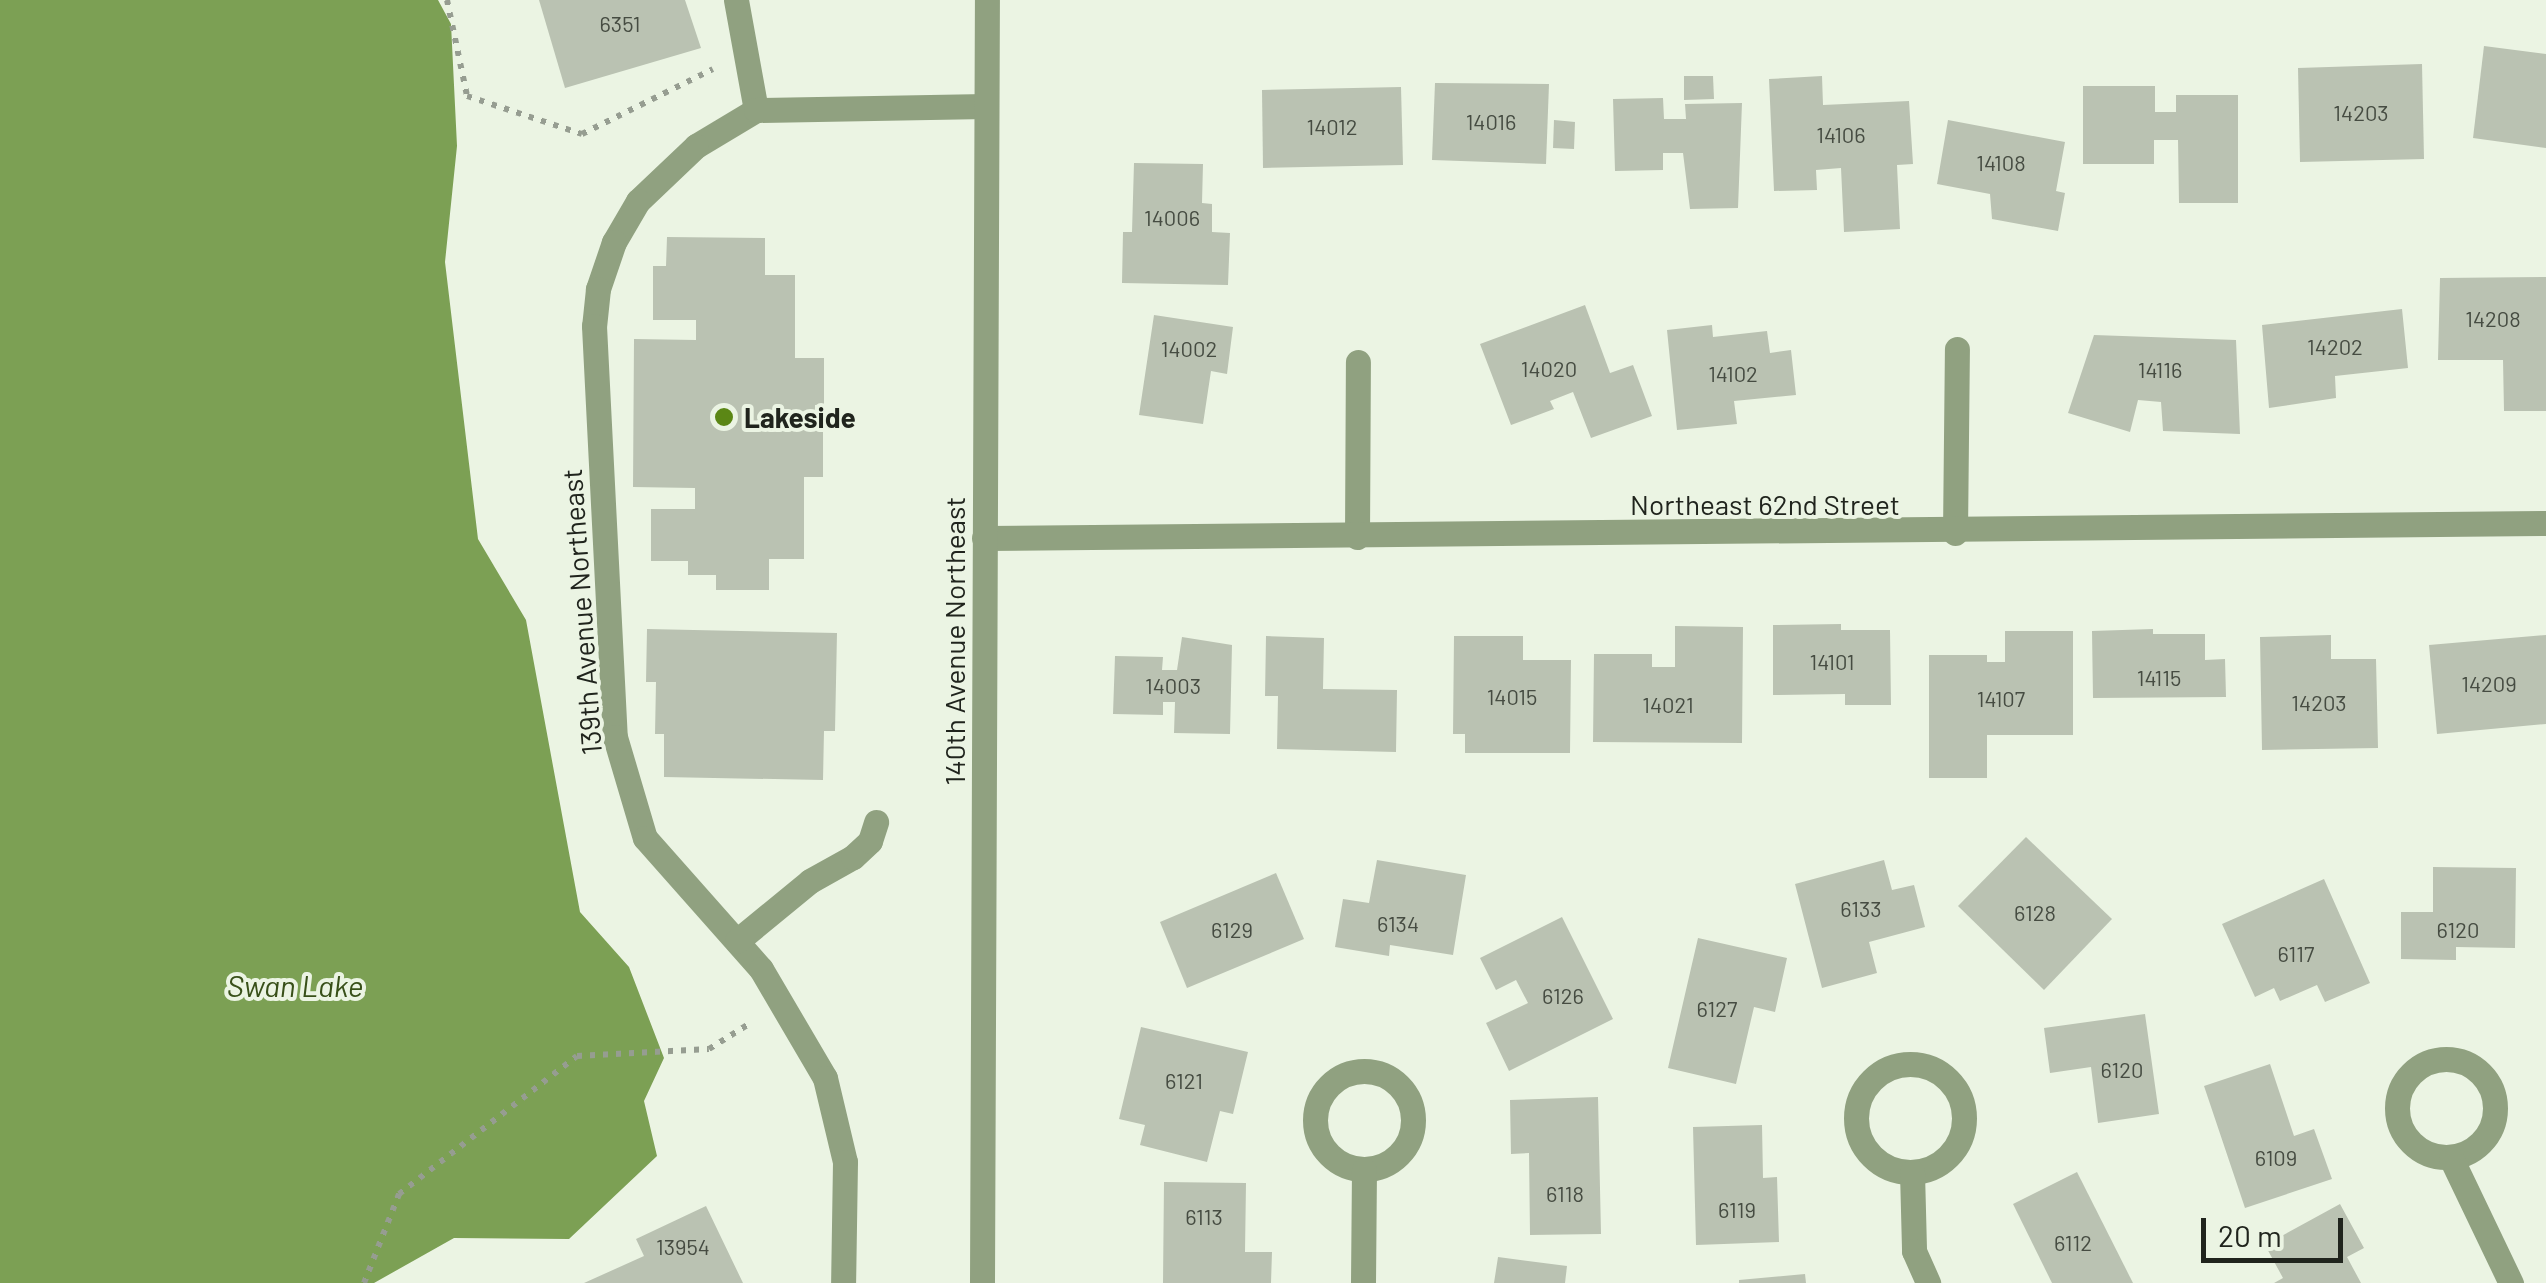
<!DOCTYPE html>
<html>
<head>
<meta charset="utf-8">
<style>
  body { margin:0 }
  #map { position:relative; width:2546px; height:1283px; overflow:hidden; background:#ebf4e3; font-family:Barlow,sans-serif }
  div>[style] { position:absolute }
  .water>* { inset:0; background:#7ca054 }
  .building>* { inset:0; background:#bac2b2 }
  .path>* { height:6px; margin-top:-3px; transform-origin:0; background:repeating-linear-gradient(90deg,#969d91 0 5px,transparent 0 13px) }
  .minor>* { height:25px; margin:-12.5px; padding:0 12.5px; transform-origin:12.5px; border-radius:12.5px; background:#90a180 }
  .minor>.ring { margin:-12.5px; padding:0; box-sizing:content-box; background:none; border:25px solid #90a180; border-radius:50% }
  .dots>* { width:28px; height:28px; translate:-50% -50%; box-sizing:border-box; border:5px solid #ebf4e3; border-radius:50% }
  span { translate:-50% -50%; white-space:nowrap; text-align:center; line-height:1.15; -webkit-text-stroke:8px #ebf4e3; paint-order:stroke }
  .number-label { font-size:22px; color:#464c42 }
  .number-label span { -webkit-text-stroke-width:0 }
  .poi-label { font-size:28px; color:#20241d; font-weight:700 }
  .left { translate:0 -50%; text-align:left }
  .street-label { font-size:28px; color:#20241d }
  .water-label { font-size:30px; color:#385019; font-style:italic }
  .scale { position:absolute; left:2201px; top:1218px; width:142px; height:45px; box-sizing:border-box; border:5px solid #20241d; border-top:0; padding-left:12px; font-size:30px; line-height:35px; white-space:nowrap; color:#20241d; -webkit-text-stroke:8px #ebf4e3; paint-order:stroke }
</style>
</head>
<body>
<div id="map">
  <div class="water">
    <div style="clip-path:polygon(0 0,438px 0,451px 24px,457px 146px,445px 262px,478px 539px,526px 620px,580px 912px,629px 967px,664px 1058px,644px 1101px,657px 1156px,569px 1239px,454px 1238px,374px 1283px,0 1283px)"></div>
  </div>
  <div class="building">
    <div style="clip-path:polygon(539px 0,685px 0,701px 48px,565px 88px)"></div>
    <div style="clip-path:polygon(2484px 46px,2546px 54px,2546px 148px,2473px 138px)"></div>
    <div style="clip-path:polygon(2422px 64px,2424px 159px,2300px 162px,2298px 68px)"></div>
    <div style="clip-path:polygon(1684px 76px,1713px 76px,1714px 99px,1684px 100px)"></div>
    <div style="clip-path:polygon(1822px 76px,1823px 105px,1909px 101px,1913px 164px,1897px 165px,1900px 229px,1844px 232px,1841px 168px,1816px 170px,1817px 190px,1774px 191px,1769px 79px)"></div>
    <div style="clip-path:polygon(1435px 83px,1549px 84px,1546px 164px,1432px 160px)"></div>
    <div style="clip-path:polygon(2083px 86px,2155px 86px,2155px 112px,2176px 112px,2176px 95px,2238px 95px,2238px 203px,2179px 203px,2178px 140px,2154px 140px,2154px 164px,2083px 164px)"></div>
    <div style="clip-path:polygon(1401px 87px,1403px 165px,1263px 168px,1262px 90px)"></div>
    <div style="clip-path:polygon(1663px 98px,1664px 119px,1686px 119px,1685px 104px,1742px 103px,1738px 208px,1690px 209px,1683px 153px,1663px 153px,1663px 170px,1615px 171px,1613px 99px)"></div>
    <div style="clip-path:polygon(1554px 120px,1575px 122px,1574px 149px,1553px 148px)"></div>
    <div style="clip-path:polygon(1948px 120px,2065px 142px,2056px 191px,2065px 193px,2058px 231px,1992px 219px,1990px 194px,1937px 184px)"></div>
    <div style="clip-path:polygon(1134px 163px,1203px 164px,1202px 203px,1212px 204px,1212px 232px,1230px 233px,1228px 285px,1122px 283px,1123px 232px,1132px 232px)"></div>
    <div style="clip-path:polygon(667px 237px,765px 238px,765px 275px,795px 275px,795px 358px,824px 358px,824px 405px,815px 405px,815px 429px,823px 429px,823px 477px,804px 477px,804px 559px,769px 559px,769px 590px,716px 590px,716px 575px,688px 575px,688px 561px,651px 561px,651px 509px,695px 509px,695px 488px,633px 487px,634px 339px,696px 340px,696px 320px,653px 320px,653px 266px,666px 266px)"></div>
    <div style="clip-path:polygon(2546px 277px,2546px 411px,2504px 411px,2503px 360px,2438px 360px,2440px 278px)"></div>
    <div style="clip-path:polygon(1585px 305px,1610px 373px,1633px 365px,1652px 416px,1591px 438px,1573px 392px,1550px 401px,1554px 409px,1511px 425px,1480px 344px)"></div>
    <div style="clip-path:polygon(2402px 309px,2408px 368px,2335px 376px,2336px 398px,2269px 408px,2262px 325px)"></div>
    <div style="clip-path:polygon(1154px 315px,1233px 327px,1227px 374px,1211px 371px,1203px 424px,1139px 415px)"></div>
    <div style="clip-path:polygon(1712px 325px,1713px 337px,1767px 331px,1770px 353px,1791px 350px,1796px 395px,1734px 401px,1737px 424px,1677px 430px,1667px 330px)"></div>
    <div style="clip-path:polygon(2094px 335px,2236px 340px,2240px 434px,2163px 431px,2161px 402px,2138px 400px,2130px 432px,2068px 413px)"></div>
    <div style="clip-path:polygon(1841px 624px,1841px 630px,1890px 630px,1891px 705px,1845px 705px,1845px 694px,1773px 695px,1773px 625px)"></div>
    <div style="clip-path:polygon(1675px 626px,1743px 627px,1742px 743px,1593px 742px,1594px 654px,1652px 654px,1652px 667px,1675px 667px)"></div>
    <div style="clip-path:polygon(647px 629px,837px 633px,835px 731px,824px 731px,823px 780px,664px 777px,664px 734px,655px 734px,656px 682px,646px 682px)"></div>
    <div style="clip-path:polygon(2153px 629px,2153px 634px,2205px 634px,2205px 660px,2225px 659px,2226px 697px,2093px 698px,2092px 631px)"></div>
    <div style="clip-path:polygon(2005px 631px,2073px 631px,2073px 735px,1987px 735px,1987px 778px,1929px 778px,1929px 655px,1987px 655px,1987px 662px,2005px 662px)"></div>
    <div style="clip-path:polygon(2331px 635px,2331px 659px,2376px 659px,2378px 748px,2262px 750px,2260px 637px)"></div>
    <div style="clip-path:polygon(2546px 635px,2546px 724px,2437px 734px,2429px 645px)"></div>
    <div style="clip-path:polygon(1266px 636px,1324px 638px,1323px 689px,1397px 690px,1396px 752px,1277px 749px,1278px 696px,1265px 696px)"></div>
    <div style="clip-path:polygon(1454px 636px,1523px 636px,1523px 660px,1571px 660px,1570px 753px,1465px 753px,1465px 734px,1453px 734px)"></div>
    <div style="clip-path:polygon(1182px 637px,1232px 645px,1230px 734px,1174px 733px,1175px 702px,1163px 702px,1163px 715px,1113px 714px,1115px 656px,1163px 657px,1162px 670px,1177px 670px)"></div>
    <div style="clip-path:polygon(2026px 837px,2112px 919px,2044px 990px,1958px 906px)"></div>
    <div style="clip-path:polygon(1377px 860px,1466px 875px,1453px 955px,1390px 945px,1389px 956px,1335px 947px,1343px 899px,1369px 903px)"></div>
    <div style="clip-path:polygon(1884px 860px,1892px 890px,1914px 885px,1925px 927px,1869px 942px,1877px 973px,1822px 988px,1795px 884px)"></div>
    <div style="clip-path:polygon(2433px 867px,2516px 868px,2515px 948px,2456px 947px,2456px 960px,2401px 959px,2401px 912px,2433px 912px)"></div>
    <div style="clip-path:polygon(1276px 873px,1304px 939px,1187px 988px,1160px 922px)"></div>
    <div style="clip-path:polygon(2324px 879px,2370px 983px,2325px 1002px,2317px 985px,2280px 1001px,2274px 988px,2255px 997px,2222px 924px)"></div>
    <div style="clip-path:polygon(1562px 917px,1613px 1019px,1509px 1071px,1486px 1023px,1528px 1003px,1516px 980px,1496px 990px,1480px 958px)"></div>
    <div style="clip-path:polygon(1698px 938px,1787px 958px,1775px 1012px,1754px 1007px,1736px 1084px,1668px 1068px)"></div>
    <div style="clip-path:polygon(2145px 1014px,2159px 1114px,2098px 1123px,2091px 1067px,2050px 1073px,2044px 1028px)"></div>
    <div style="clip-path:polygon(1141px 1027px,1248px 1052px,1233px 1114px,1220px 1111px,1207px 1162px,1140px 1145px,1145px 1125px,1119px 1119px)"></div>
    <div style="clip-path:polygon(2270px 1064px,2294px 1136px,2314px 1129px,2332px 1179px,2245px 1208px,2204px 1086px)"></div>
    <div style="clip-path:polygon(1598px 1097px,1601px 1234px,1530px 1235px,1529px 1153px,1511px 1154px,1510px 1100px)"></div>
    <div style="clip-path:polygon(1762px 1125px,1763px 1178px,1777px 1177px,1779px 1242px,1696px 1245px,1693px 1127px)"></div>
    <div style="clip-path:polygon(2077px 1172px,2133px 1283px,2052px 1283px,2013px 1204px)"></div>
    <div style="clip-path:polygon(1164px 1182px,1246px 1183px,1245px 1252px,1272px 1252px,1271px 1283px,1163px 1283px)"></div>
    <div style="clip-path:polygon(2340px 1204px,2364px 1248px,2347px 1257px,2361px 1283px,2274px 1283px,2283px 1278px,2265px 1245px)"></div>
    <div style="clip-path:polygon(706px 1206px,743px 1283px,584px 1283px,644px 1256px,636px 1239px)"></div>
    <div style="clip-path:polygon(1498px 1257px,1567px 1266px,1565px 1283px,1494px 1283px)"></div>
    <div style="clip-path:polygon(1805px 1274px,1806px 1283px,1739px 1283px,1739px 1280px)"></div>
  </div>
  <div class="path">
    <div style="left:447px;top:0;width:98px;rotate:78.2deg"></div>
    <div style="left:467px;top:96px;width:121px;rotate:18.3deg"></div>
    <div style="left:582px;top:134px;width:146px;rotate:-26.4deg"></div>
    <div style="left:364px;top:1283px;width:96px;rotate:-68.5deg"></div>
    <div style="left:399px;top:1194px;width:225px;rotate:-37.8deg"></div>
    <div style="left:577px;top:1056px;width:132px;rotate:-3deg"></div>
    <div style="left:709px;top:1049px;width:51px;rotate:-32.1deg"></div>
  </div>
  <div class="minor">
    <div style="left:736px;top:0;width:112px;rotate:79.7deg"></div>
    <div style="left:756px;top:110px;width:70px;rotate:149deg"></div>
    <div style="left:696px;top:146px;width:80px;rotate:136.5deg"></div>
    <div style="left:638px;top:201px;width:48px;rotate:120.3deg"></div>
    <div style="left:614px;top:242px;width:50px;rotate:108.8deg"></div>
    <div style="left:598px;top:289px;width:37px;rotate:96deg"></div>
    <div style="left:594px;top:326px;width:412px;rotate:87.1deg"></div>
    <div style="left:615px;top:737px;width:105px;rotate:73.5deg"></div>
    <div style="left:645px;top:838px;width:175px;rotate:48.5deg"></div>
    <div style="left:761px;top:969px;width:126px;rotate:59.6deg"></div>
    <div style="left:825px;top:1078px;width:86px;rotate:76.6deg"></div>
    <div style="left:845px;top:1162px;width:121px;rotate:90.9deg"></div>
    <div style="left:756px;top:110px;width:230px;rotate:-1deg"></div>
    <div style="left:1955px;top:533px;width:184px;rotate:-89.4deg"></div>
    <div style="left:1357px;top:537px;width:175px;rotate:-89.7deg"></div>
    <div style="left:984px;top:538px;width:1562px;rotate:-0.55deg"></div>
    <div style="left:737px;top:941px;width:94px;rotate:-39.4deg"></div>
    <div style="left:810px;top:881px;width:49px;rotate:-29.2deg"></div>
    <div style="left:853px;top:857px;width:23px;rotate:-43deg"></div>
    <div style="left:870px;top:841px;width:20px;rotate:-72deg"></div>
    <div class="ring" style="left:2397px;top:1059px;width:73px;height:73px"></div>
    <div class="ring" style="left:1856px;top:1064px;width:83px;height:83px"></div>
    <div class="ring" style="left:1315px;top:1071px;width:73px;height:73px"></div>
    <div style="left:2451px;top:1158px;width:139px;rotate:64.4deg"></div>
    <div style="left:1912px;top:1172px;width:79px;rotate:88.5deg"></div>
    <div style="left:1914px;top:1251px;width:35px;rotate:66deg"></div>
    <div style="left:982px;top:1283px;width:1283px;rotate:-89.78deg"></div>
    <div style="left:1363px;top:1283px;width:113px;rotate:-89.5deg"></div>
  </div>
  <div class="dots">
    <div style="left:724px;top:417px;background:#5b8715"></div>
  </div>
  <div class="number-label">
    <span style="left:620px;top:24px">6351</span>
    <span style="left:2361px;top:113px">14203</span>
    <span style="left:1491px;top:122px">14016</span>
    <span style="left:1332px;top:127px">14012</span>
    <span style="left:1841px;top:135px">14106</span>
    <span style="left:2001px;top:163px">14108</span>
    <span style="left:1172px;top:218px">14006</span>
    <span style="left:2493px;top:319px">14208</span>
    <span style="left:2335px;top:347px">14202</span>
    <span style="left:1189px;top:349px">14002</span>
    <span style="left:1549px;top:369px">14020</span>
    <span style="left:2160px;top:370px">14116</span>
    <span style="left:1733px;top:374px">14102</span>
    <span style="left:1832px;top:662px">14101</span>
    <span style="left:2159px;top:678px">14115</span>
    <span style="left:2489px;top:684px">14209</span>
    <span style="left:1173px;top:686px">14003</span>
    <span style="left:1512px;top:697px">14015</span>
    <span style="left:2001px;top:699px">14107</span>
    <span style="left:2319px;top:703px">14203</span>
    <span style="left:1668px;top:705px">14021</span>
    <span style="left:1861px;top:909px">6133</span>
    <span style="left:2035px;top:913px">6128</span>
    <span style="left:1398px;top:924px">6134</span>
    <span style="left:1232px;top:930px">6129</span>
    <span style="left:2458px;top:930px">6120</span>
    <span style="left:2296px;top:954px">6117</span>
    <span style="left:1563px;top:996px">6126</span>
    <span style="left:1717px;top:1009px">6127</span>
    <span style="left:2122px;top:1070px">6120</span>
    <span style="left:1184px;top:1081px">6121</span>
    <span style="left:2276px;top:1158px">6109</span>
    <span style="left:1565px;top:1194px">6118</span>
    <span style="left:1737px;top:1210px">6119</span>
    <span style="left:1204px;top:1217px">6113</span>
    <span style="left:2073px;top:1243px">6112</span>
    <span style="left:683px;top:1247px">13954</span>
  </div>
  <div class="poi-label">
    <span class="left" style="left:744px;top:417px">Lakeside</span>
  </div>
  <div class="street-label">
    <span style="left:1765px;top:504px">Northeast 62nd Street</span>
    <span style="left:581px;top:612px;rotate:-94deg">139th Avenue Northeast</span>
    <span style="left:954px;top:641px;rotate:-90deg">140th Avenue Northeast</span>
  </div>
  <div class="water-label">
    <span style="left:295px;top:985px">Swan Lake</span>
  </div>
  <div class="scale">20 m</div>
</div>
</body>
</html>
